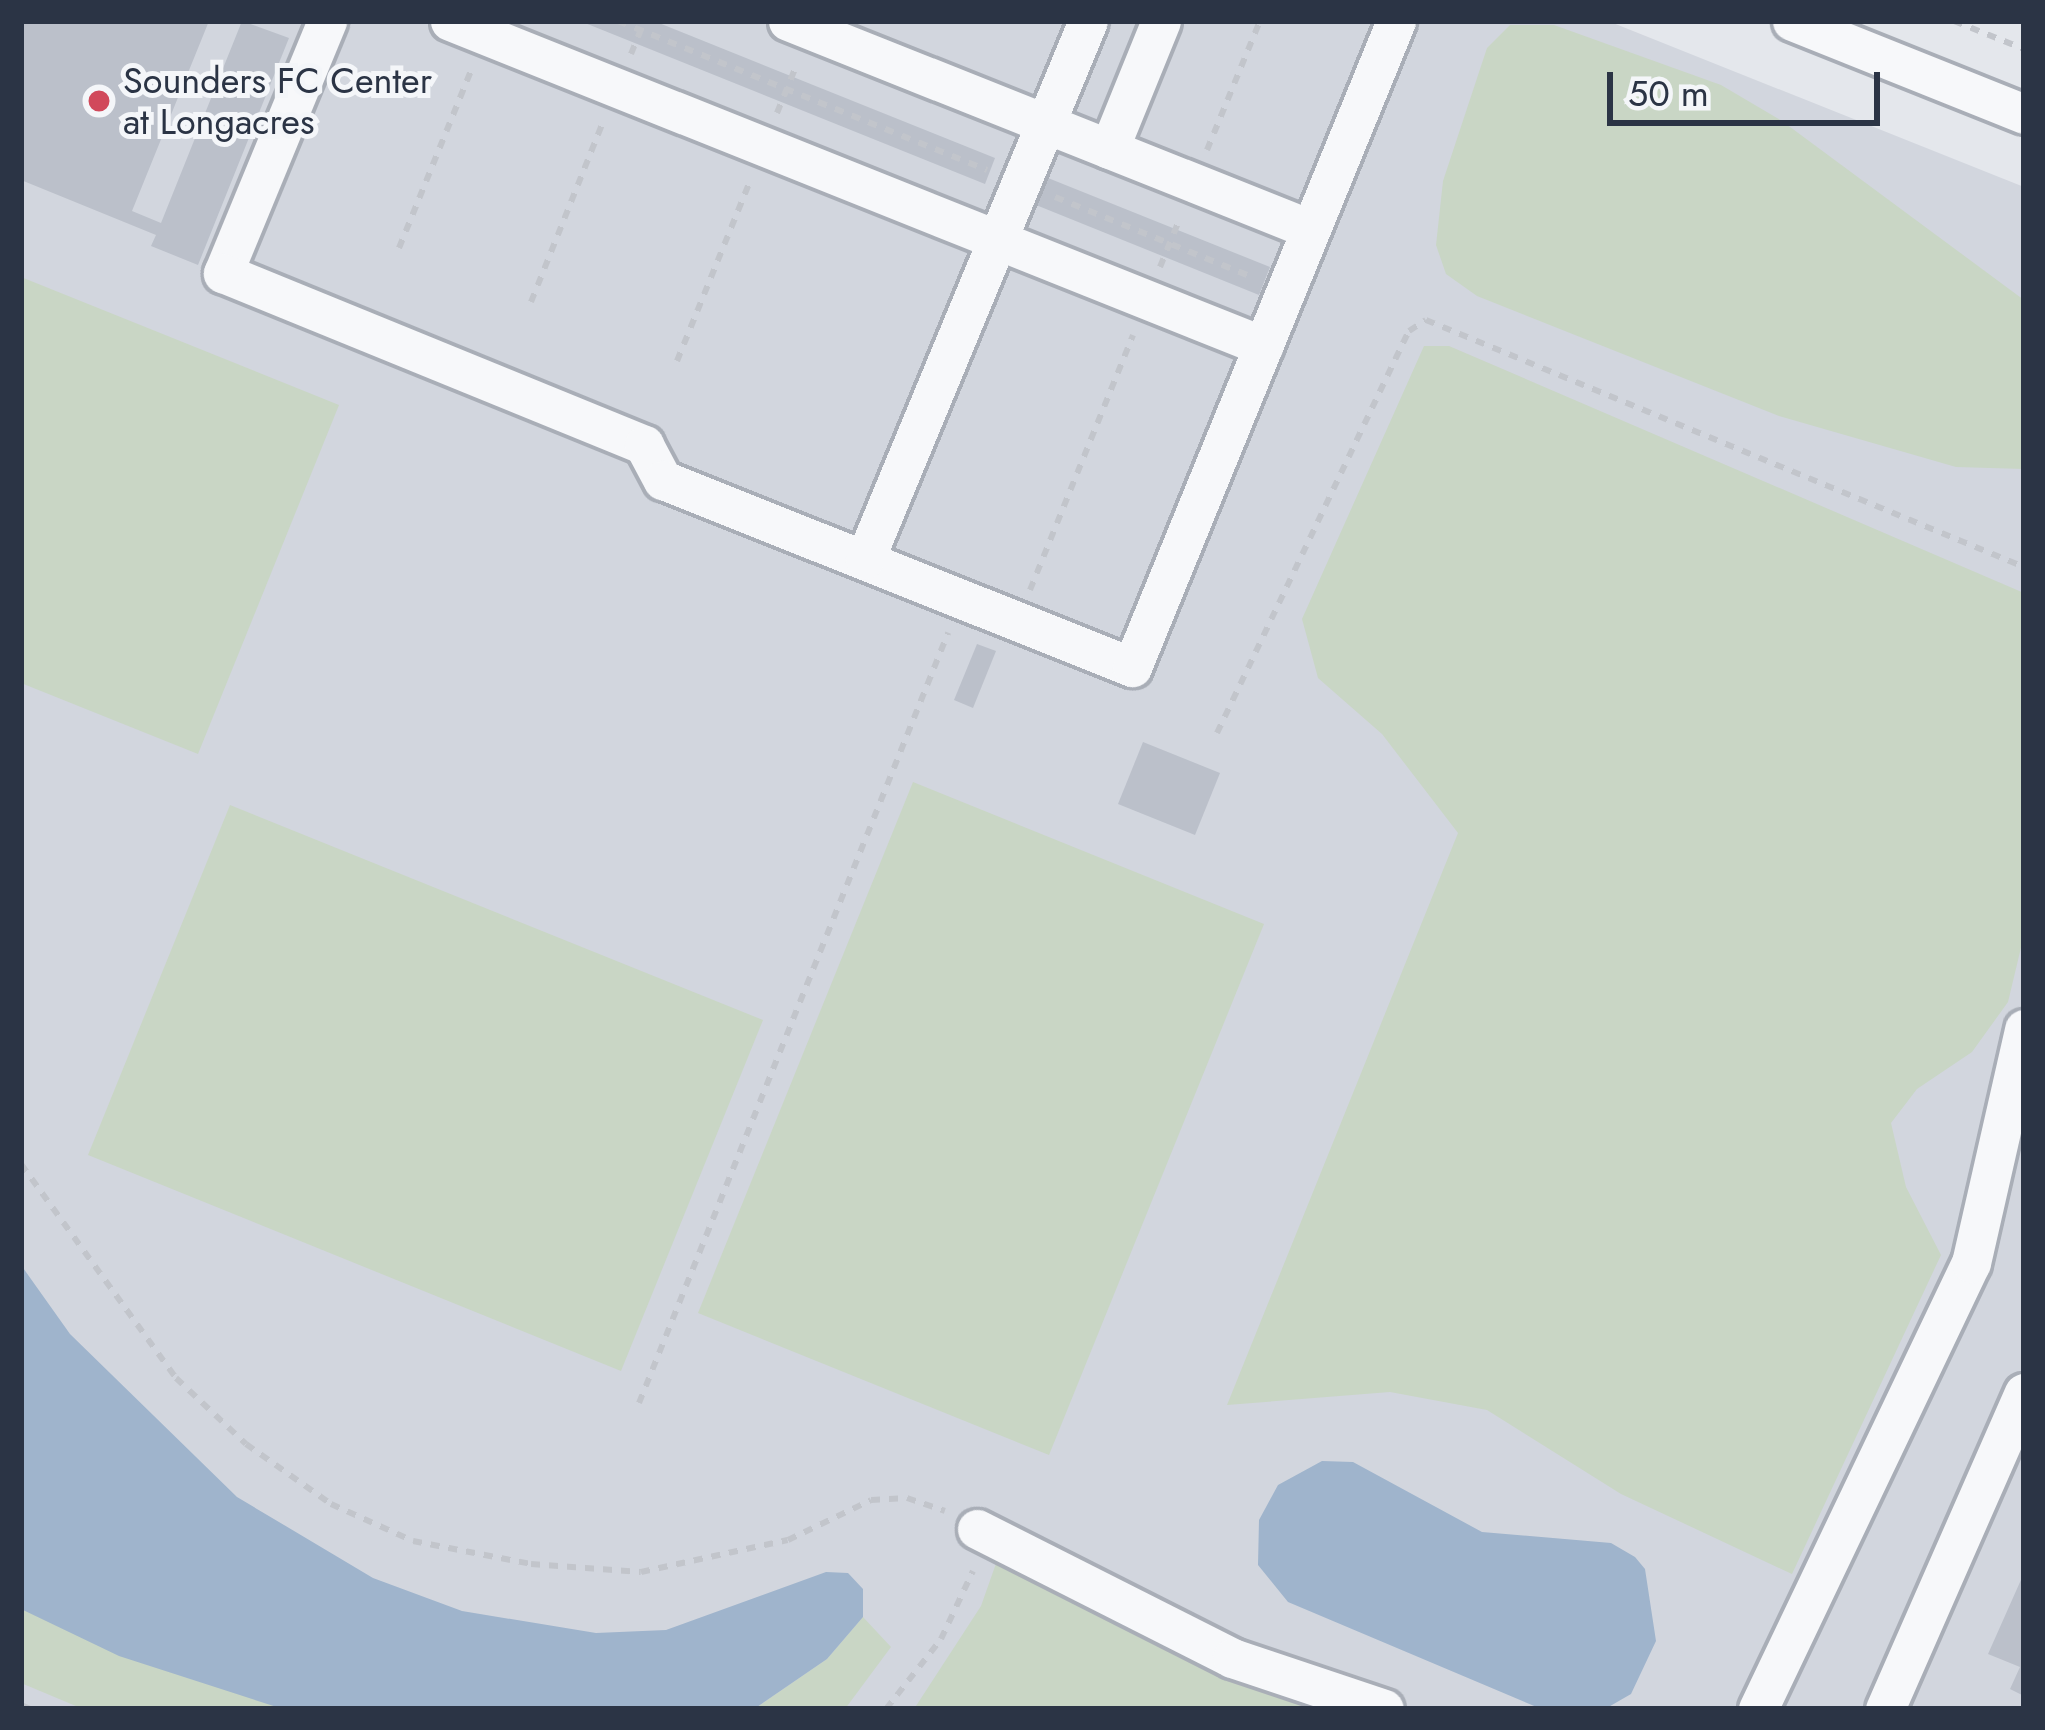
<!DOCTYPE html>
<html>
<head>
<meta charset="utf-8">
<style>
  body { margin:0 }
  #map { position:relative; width:2045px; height:1730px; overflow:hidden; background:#e4e7ec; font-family:Jost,sans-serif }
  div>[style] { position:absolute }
  .built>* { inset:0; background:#d2d6de }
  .green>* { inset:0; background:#c9d6c5 }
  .water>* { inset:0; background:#9fb4cc }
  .building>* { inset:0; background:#bbc0ca }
  .path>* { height:6px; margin-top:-3px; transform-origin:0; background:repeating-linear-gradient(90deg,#c2c5cb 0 9px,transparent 0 18px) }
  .roads { filter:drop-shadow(3px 0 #a9aeb7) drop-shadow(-3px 0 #a9aeb7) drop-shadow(0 3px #a9aeb7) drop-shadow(0 -3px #a9aeb7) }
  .minor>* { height:39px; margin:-19.5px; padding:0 19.5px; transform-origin:19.5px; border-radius:19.5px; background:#f7f8fa }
  .dots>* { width:33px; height:33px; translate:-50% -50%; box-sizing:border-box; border:6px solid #f4f6f9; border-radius:50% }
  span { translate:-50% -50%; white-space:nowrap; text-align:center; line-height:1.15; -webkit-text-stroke:10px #f4f6f9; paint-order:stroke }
  .poi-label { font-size:36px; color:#2b3445 }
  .left { translate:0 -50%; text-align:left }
  .frame { position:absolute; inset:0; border:24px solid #2b3445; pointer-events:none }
  .scale { position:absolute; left:1607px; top:72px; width:273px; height:54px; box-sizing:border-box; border:6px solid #2b3445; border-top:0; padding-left:15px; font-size:36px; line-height:42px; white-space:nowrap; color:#2b3445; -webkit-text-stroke:9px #f4f6f9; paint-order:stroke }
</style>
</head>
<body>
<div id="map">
  <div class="built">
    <div style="clip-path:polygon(21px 21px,1608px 21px,2024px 187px,2024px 1709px,21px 1709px)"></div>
  </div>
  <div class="green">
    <div style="clip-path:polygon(1510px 25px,1554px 25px,1721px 85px,1782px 121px,2024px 300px,2024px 469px,1956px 467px,1779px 416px,1477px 296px,1446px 274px,1436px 245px,1443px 181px,1487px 48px)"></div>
    <div style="clip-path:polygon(21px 277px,339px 405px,198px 754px,21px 683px)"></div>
    <div style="clip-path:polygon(1424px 346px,1449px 346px,2024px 593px,2024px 935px,2008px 1002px,1972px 1052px,1917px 1089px,1891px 1123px,1906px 1187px,1941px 1255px,1792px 1574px,1621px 1494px,1487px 1410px,1390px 1392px,1227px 1405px,1458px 833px,1382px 734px,1318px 678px,1302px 619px)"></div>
    <div style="clip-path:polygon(913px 782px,1264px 924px,1049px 1455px,698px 1313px)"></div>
    <div style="clip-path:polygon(230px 805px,763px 1020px,621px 1371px,88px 1155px)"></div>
    <div style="clip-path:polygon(999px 1555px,1338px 1709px,914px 1709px,981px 1606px)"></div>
    <div style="clip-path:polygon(21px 1609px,232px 1687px,283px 1709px,83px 1709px,21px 1683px)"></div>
    <div style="clip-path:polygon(863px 1617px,891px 1647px,845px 1709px,754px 1709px,827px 1659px)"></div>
  </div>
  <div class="water">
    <div style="clip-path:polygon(21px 1265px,70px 1334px,237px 1497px,373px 1578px,462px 1611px,596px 1633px,666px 1630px,826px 1572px,848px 1573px,863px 1589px,863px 1617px,827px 1659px,754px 1709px,283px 1709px,119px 1656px,21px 1609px)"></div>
    <div style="clip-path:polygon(1322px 1461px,1353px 1462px,1482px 1532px,1611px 1543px,1635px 1557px,1645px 1569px,1656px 1641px,1631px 1694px,1605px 1709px,1539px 1708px,1288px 1602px,1258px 1565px,1259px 1520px,1278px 1485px)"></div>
  </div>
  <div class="building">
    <div style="clip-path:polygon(21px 21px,209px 21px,132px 211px,161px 223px,242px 21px,289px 38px,198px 265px,151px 246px,156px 235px,21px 180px)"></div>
    <div style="clip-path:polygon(580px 21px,654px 21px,995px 158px,985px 184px)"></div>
    <div style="clip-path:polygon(1048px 178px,1270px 267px,1259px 295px,1036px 205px)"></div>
    <div style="clip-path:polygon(977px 644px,996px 651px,973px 708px,954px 700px)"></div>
    <div style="clip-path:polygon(1143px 742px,1220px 773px,1195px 835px,1118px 804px)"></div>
    <div style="clip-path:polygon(2024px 1573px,2024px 1696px,2010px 1689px,2020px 1667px,1988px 1654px)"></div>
  </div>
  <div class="path">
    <div style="left:618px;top:21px;width:398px;rotate:22deg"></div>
    <div style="left:1954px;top:21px;width:75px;rotate:21.8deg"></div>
    <div style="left:631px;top:54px;width:35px;rotate:-68deg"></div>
    <div style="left:777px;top:113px;width:53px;rotate:-67.8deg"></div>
    <div style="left:1207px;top:150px;width:139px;rotate:-67.7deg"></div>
    <div style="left:1055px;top:197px;width:215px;rotate:22.1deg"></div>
    <div style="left:399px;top:248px;width:194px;rotate:-67.9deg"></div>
    <div style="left:1160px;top:267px;width:53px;rotate:-67.8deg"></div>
    <div style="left:531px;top:302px;width:194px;rotate:-68.2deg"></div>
    <div style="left:677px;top:361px;width:194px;rotate:-67.9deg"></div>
    <div style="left:1030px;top:590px;width:275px;rotate:-68deg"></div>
    <div style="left:1217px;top:733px;width:445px;rotate:-64.5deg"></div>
    <div style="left:1409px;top:331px;width:20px;rotate:-33deg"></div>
    <div style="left:1426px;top:320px;width:647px;rotate:22.44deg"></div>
    <div style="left:21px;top:1164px;width:264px;rotate:54.1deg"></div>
    <div style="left:176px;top:1378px;width:96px;rotate:43.3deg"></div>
    <div style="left:246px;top:1444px;width:104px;rotate:35.2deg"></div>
    <div style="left:331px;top:1504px;width:90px;rotate:24.3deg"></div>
    <div style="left:413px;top:1541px;width:120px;rotate:11deg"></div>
    <div style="left:531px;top:1564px;width:110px;rotate:4.2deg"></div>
    <div style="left:641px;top:1572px;width:150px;rotate:-12.3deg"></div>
    <div style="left:788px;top:1540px;width:92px;rotate:-25.7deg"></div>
    <div style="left:871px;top:1500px;width:36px;rotate:-3deg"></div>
    <div style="left:907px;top:1498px;width:40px;rotate:18.9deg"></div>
    <div style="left:639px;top:1403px;width:830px;rotate:-68.13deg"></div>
    <div style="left:21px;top:1705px;width:10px;rotate:24deg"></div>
    <div style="left:886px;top:1709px;width:89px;rotate:-51.8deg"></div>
    <div style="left:941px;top:1639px;width:75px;rotate:-64.8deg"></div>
  </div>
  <div class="roads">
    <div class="minor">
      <div style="left:327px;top:21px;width:273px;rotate:112.4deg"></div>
      <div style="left:223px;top:273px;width:455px;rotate:22.2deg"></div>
      <div style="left:644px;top:445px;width:40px;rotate:62deg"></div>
      <div style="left:663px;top:480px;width:505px;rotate:21.74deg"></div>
      <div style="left:1132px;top:667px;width:698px;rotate:-67.77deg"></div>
      <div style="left:450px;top:21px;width:876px;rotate:21.79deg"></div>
      <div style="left:788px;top:21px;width:562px;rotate:21.73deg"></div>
      <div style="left:1792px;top:21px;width:250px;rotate:21.8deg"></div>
      <div style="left:1109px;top:149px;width:138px;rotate:-67.9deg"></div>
      <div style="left:865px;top:559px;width:582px;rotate:-67.49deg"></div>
      <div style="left:977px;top:1529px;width:286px;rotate:26.8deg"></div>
      <div style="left:1232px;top:1658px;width:160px;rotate:18.5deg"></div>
      <div style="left:1758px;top:1709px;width:494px;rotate:-64.5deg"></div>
      <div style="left:1971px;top:1263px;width:240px;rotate:-77.2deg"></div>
      <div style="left:1885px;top:1709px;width:345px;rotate:-66.3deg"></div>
    </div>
  </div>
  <div class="dots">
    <div style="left:99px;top:101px;background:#d1495b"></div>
  </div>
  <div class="poi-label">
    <span class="left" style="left:123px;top:101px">Sounders FC Center<br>at Longacres</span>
  </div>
  <div class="frame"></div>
  <div class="scale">50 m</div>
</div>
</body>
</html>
